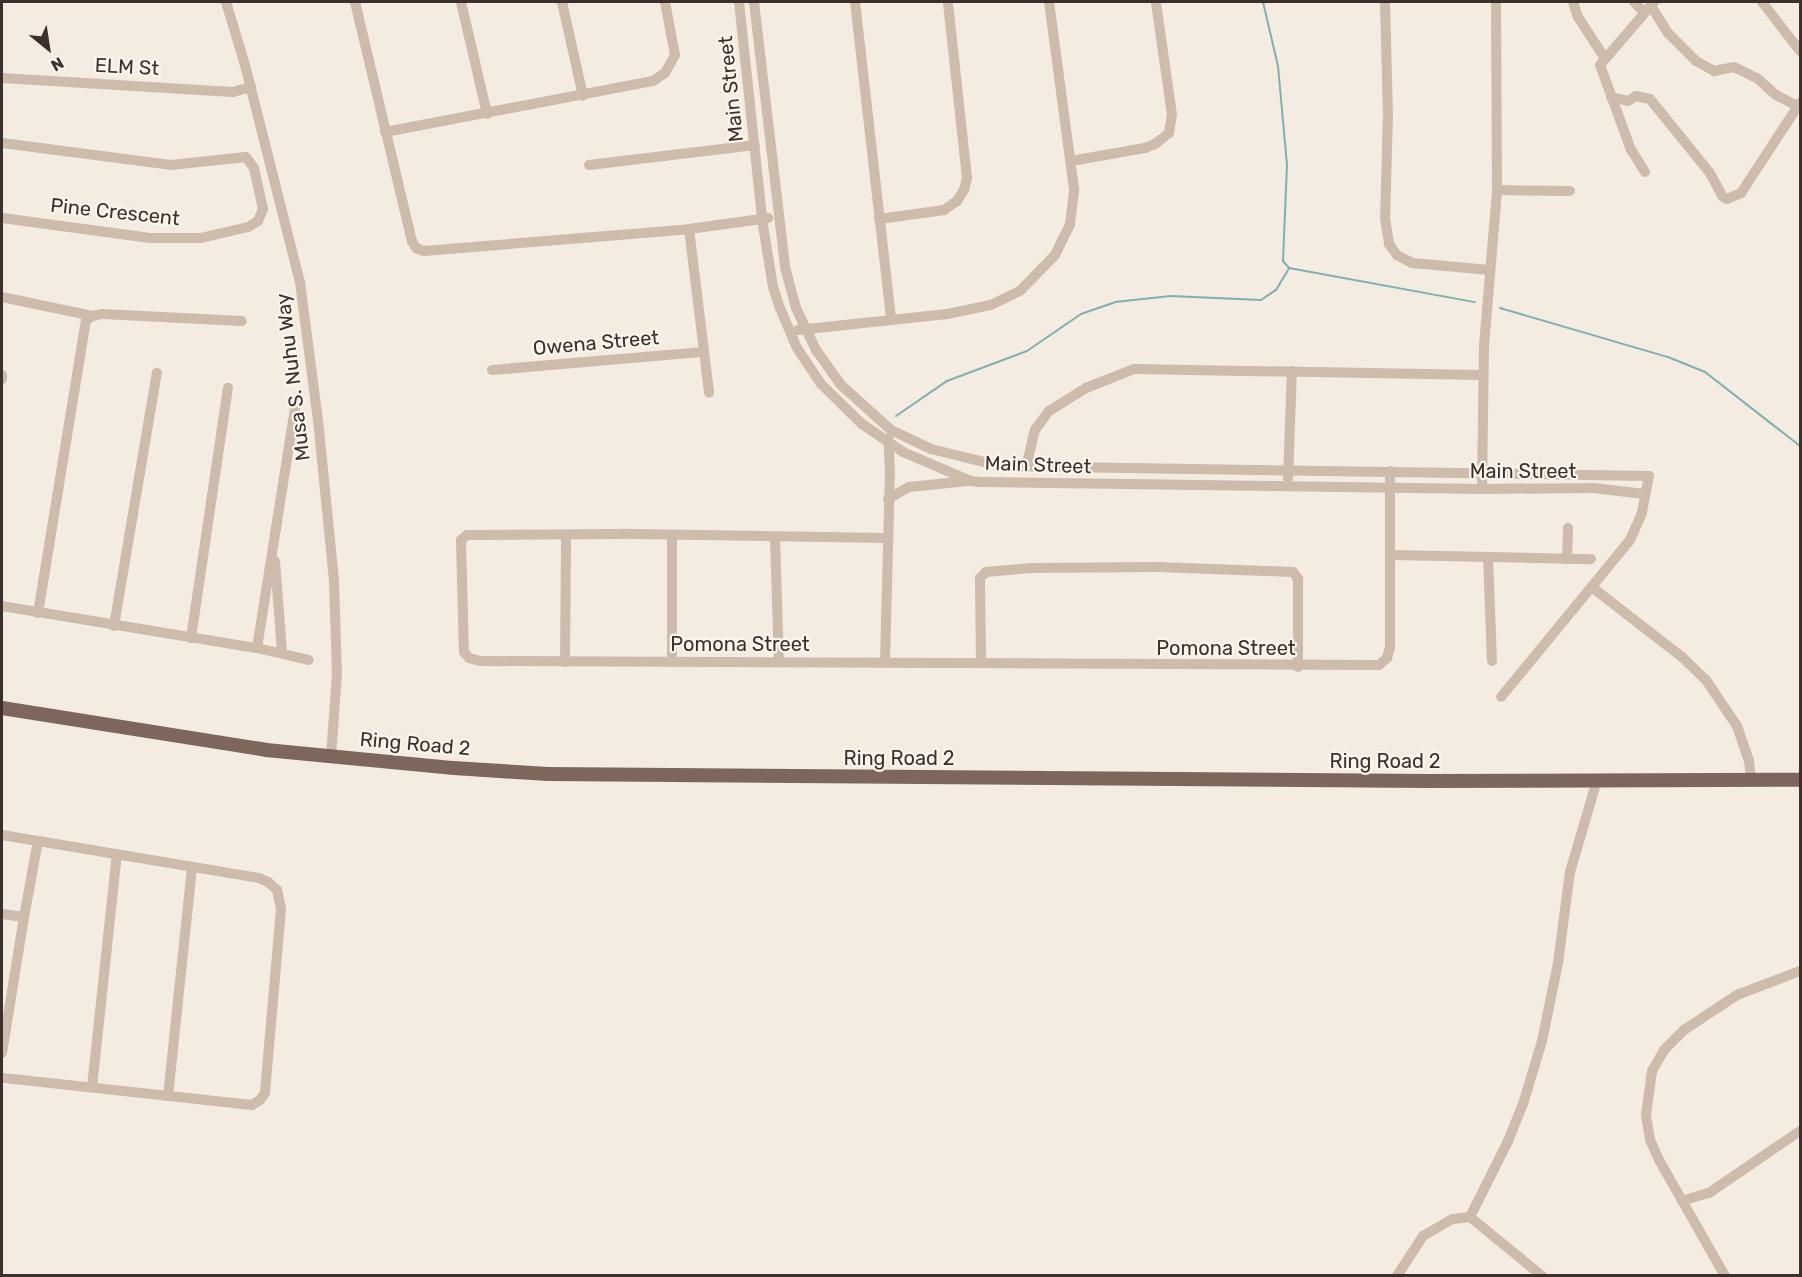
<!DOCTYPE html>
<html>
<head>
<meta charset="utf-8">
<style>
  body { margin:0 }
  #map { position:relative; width:1802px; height:1277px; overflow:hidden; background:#f4ebe1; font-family:Rubik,sans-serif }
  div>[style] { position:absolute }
  .stream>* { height:2px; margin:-1px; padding:0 1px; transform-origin:1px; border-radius:1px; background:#7fb0b2 }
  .minor>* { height:10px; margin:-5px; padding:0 5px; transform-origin:5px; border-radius:5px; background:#cdbbac }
  .major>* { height:14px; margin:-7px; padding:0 7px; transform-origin:7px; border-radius:7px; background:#7d675c }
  span { translate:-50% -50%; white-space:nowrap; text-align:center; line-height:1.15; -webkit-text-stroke:4.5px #fbf5ee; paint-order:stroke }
  .street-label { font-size:20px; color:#3b302b }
  .frame { position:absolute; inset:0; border:3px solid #3b302b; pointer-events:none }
  .north { position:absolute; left:18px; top:18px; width:60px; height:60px; -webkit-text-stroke:4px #fbf5ee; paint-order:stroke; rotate:150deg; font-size:16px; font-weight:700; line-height:24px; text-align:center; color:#3b302b }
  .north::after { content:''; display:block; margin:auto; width:21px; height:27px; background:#3b302b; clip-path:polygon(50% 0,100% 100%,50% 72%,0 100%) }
</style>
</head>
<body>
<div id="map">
  <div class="stream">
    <div style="left:1263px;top:2px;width:66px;rotate:76.8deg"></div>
    <div style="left:1278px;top:66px;width:99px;rotate:84.8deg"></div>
    <div style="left:1287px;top:165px;width:96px;rotate:92.4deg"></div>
    <div style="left:1283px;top:261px;width:9px;rotate:49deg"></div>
    <div style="left:1289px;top:268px;width:189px;rotate:10.4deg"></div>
    <div style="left:1500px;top:308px;width:175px;rotate:16.3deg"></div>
    <div style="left:1668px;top:357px;width:40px;rotate:22deg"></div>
    <div style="left:1705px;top:372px;width:120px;rotate:37.9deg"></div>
    <div style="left:896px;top:416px;width:62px;rotate:-34.5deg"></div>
    <div style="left:947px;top:381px;width:85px;rotate:-20.6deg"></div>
    <div style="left:1027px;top:351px;width:65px;rotate:-34.4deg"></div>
    <div style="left:1081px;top:314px;width:36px;rotate:-19deg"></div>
    <div style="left:1115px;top:302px;width:56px;rotate:-6.1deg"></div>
    <div style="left:1171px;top:296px;width:90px;rotate:2.5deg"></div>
    <div style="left:1261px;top:300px;width:18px;rotate:-34deg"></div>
    <div style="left:1276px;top:290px;width:26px;rotate:-59deg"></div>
  </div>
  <div class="minor">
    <div style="left:226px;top:2px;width:66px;rotate:73.2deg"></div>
    <div style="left:245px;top:65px;width:224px;rotate:75.8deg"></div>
    <div style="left:300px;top:282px;width:139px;rotate:82.6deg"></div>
    <div style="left:318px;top:420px;width:161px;rotate:84.3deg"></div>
    <div style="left:334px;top:580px;width:93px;rotate:88.2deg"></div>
    <div style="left:337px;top:673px;width:83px;rotate:94.1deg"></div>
    <div style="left:355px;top:2px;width:246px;rotate:76.6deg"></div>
    <div style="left:412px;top:241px;width:8px;rotate:60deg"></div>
    <div style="left:416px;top:248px;width:9px;rotate:21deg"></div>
    <div style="left:424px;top:251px;width:266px;rotate:-4.7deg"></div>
    <div style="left:689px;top:229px;width:80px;rotate:-7.9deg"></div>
    <div style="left:461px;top:2px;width:115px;rotate:76.9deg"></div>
    <div style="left:562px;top:2px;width:96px;rotate:77.4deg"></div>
    <div style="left:739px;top:2px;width:218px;rotate:83.9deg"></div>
    <div style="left:762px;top:219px;width:69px;rotate:80.8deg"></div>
    <div style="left:773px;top:287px;width:22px;rotate:72deg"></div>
    <div style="left:780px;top:308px;width:43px;rotate:67deg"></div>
    <div style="left:797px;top:348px;width:43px;rotate:56.3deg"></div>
    <div style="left:821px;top:384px;width:57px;rotate:44.3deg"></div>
    <div style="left:862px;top:424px;width:50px;rotate:34.3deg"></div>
    <div style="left:903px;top:452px;width:74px;rotate:23.1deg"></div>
    <div style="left:971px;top:481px;width:10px;rotate:6deg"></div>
    <div style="left:981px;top:482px;width:501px;rotate:0.8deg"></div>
    <div style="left:1482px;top:489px;width:112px;rotate:-0.5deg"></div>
    <div style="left:1594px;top:488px;width:50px;rotate:6.8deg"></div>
    <div style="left:754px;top:2px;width:267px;rotate:83.3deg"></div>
    <div style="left:785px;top:267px;width:42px;rotate:75deg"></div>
    <div style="left:796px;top:308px;width:47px;rotate:64.5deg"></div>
    <div style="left:816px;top:350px;width:43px;rotate:54.5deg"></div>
    <div style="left:841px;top:385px;width:67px;rotate:42deg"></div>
    <div style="left:891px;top:430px;width:44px;rotate:25.4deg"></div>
    <div style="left:931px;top:449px;width:71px;rotate:13.8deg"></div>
    <div style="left:1000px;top:466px;width:649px;rotate:0.88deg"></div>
    <div style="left:1649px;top:476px;width:38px;rotate:101deg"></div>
    <div style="left:1642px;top:513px;width:30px;rotate:114deg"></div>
    <div style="left:1630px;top:540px;width:203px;rotate:129.4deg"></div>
    <div style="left:855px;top:2px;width:318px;rotate:83.5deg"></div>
    <div style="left:1385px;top:2px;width:111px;rotate:88.5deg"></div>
    <div style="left:1388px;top:113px;width:105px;rotate:91.6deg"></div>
    <div style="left:1385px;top:218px;width:26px;rotate:81deg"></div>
    <div style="left:1389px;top:244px;width:14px;rotate:54deg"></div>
    <div style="left:1397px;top:255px;width:17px;rotate:28deg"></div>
    <div style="left:1412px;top:263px;width:78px;rotate:5.1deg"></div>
    <div style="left:1573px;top:2px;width:16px;rotate:72deg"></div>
    <div style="left:1578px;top:17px;width:48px;rotate:57deg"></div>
    <div style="left:1634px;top:2px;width:14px;rotate:45deg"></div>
    <div style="left:1762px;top:2px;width:62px;rotate:52.2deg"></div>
    <div style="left:1651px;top:6px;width:32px;rotate:58deg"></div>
    <div style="left:1668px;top:33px;width:40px;rotate:45deg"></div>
    <div style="left:1696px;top:61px;width:21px;rotate:29deg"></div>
    <div style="left:1714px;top:71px;width:20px;rotate:-11deg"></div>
    <div style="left:1734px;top:67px;width:25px;rotate:26deg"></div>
    <div style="left:1757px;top:78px;width:25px;rotate:42deg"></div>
    <div style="left:1776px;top:95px;width:27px;rotate:27deg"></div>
    <div style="left:2px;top:78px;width:231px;rotate:3.5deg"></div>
    <div style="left:233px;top:92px;width:19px;rotate:-16deg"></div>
    <div style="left:1611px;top:97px;width:17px;rotate:13deg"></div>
    <div style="left:1628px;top:101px;width:9px;rotate:-32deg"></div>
    <div style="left:1636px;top:96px;width:14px;rotate:12deg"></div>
    <div style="left:1650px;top:99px;width:95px;rotate:51deg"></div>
    <div style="left:1710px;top:173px;width:26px;rotate:62deg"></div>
    <div style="left:1722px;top:196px;width:6px;rotate:31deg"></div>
    <div style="left:1727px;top:199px;width:15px;rotate:-23deg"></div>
    <div style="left:1741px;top:193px;width:108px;rotate:-56.8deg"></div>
    <div style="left:385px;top:132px;width:273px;rotate:-10.8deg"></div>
    <div style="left:653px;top:81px;width:14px;rotate:-34deg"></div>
    <div style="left:665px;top:73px;width:21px;rotate:-61deg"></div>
    <div style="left:675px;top:55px;width:54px;rotate:-100.7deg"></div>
    <div style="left:2px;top:143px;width:170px;rotate:7.4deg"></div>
    <div style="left:171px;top:165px;width:75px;rotate:-6.1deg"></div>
    <div style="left:246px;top:157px;width:14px;rotate:54deg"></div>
    <div style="left:254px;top:168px;width:42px;rotate:77.6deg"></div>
    <div style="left:263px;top:209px;width:13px;rotate:113deg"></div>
    <div style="left:258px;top:221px;width:12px;rotate:149deg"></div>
    <div style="left:248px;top:227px;width:48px;rotate:166.8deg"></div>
    <div style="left:201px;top:238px;width:51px;rotate:180deg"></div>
    <div style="left:150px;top:238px;width:149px;rotate:-172.3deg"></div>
    <div style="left:1071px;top:161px;width:75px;rotate:-10deg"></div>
    <div style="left:1145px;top:148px;width:11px;rotate:-22deg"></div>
    <div style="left:1155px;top:144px;width:18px;rotate:-38deg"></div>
    <div style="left:1169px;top:133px;width:18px;rotate:-81deg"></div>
    <div style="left:1172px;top:115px;width:114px;rotate:-98.1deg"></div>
    <div style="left:589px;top:165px;width:167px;rotate:-6.9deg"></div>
    <div style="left:1645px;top:172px;width:26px;rotate:-122deg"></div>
    <div style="left:1631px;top:150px;width:90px;rotate:-110deg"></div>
    <div style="left:1600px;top:65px;width:83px;rotate:-49.4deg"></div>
    <div style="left:1497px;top:190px;width:73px;rotate:0.8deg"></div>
    <div style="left:879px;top:219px;width:66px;rotate:-7.9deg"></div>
    <div style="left:944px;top:210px;width:16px;rotate:-35deg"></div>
    <div style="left:957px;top:201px;width:13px;rotate:-58deg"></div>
    <div style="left:964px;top:190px;width:12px;rotate:-76deg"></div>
    <div style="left:967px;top:178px;width:177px;rotate:-96.2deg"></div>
    <div style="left:689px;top:229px;width:165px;rotate:83deg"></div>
    <div style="left:2px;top:297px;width:92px;rotate:11.9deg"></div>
    <div style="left:798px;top:330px;width:150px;rotate:-6.1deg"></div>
    <div style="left:947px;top:314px;width:45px;rotate:-11.6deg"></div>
    <div style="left:991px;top:305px;width:32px;rotate:-26deg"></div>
    <div style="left:1020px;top:291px;width:50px;rotate:-45.8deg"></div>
    <div style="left:1055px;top:255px;width:34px;rotate:-64deg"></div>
    <div style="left:1070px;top:224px;width:35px;rotate:-83deg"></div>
    <div style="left:1074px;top:189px;width:189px;rotate:-97.6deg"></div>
    <div style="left:492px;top:370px;width:212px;rotate:-4.9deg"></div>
    <div style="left:2px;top:379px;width:4px;rotate:-90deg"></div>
    <div style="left:1026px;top:468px;width:39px;rotate:-77deg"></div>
    <div style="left:1035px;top:430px;width:24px;rotate:-54deg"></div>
    <div style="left:1049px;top:411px;width:44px;rotate:-31.9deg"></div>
    <div style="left:1086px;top:388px;width:52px;rotate:-21.6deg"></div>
    <div style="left:1134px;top:369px;width:349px;rotate:1deg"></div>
    <div style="left:1288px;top:478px;width:107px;rotate:-87.9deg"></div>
    <div style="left:1482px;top:489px;width:143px;rotate:-89.2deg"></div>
    <div style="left:1484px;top:346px;width:157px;rotate:-85.2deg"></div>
    <div style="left:1497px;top:190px;width:188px;rotate:-90.3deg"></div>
    <div style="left:888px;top:499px;width:24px;rotate:-30deg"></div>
    <div style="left:909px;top:487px;width:59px;rotate:-5.8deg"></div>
    <div style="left:672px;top:536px;width:126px;rotate:90deg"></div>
    <div style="left:775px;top:537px;width:125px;rotate:88.2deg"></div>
    <div style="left:887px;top:538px;width:266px;rotate:-179.1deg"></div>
    <div style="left:621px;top:534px;width:154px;rotate:179.6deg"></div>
    <div style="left:467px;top:535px;width:8px;rotate:140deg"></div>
    <div style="left:461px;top:540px;width:112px;rotate:88.5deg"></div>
    <div style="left:464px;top:652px;width:8px;rotate:50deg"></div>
    <div style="left:469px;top:658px;width:11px;rotate:15deg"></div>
    <div style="left:480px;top:661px;width:899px;rotate:0.25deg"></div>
    <div style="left:1379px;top:665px;width:11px;rotate:-41deg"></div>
    <div style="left:1387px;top:658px;width:11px;rotate:-75deg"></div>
    <div style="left:1390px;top:647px;width:176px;rotate:-90deg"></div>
    <div style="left:1392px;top:555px;width:199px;rotate:1.2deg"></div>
    <div style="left:1488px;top:557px;width:104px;rotate:87.8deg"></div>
    <div style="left:1567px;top:559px;width:31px;rotate:-88deg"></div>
    <div style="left:275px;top:561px;width:92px;rotate:85.6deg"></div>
    <div style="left:1593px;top:588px;width:113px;rotate:37.8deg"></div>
    <div style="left:1682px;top:657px;width:33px;rotate:44deg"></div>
    <div style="left:1706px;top:680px;width:55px;rotate:56deg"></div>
    <div style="left:1737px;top:726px;width:36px;rotate:71deg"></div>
    <div style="left:1749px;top:760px;width:19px;rotate:84deg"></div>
    <div style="left:2px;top:606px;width:258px;rotate:9.4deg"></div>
    <div style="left:257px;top:648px;width:53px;rotate:13deg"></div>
    <div style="left:38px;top:613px;width:296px;rotate:-80.7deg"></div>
    <div style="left:86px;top:321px;width:8px;rotate:-40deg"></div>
    <div style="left:92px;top:316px;width:10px;rotate:-11deg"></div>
    <div style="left:102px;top:314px;width:140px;rotate:2.9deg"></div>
    <div style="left:114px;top:626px;width:257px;rotate:-80.4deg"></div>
    <div style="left:191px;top:638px;width:253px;rotate:-81.6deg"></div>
    <div style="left:257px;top:648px;width:242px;rotate:-81deg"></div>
    <div style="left:565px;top:662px;width:127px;rotate:-89.5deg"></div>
    <div style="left:885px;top:662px;width:191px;rotate:-88.5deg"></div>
    <div style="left:890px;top:471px;width:33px;rotate:-93deg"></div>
    <div style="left:981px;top:663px;width:85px;rotate:-90.7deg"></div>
    <div style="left:980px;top:578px;width:8px;rotate:-45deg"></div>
    <div style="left:986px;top:572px;width:45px;rotate:-5.1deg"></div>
    <div style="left:1031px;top:568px;width:127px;rotate:-0.5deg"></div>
    <div style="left:1158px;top:567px;width:135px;rotate:2.1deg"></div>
    <div style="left:1293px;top:572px;width:9px;rotate:54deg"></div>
    <div style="left:1298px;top:579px;width:88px;rotate:90deg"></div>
    <div style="left:2px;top:835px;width:261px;rotate:9.5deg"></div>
    <div style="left:259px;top:878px;width:10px;rotate:24deg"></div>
    <div style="left:268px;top:882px;width:12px;rotate:42deg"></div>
    <div style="left:277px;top:890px;width:19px;rotate:78deg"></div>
    <div style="left:281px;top:909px;width:185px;rotate:95deg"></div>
    <div style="left:265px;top:1093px;width:9px;rotate:126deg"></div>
    <div style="left:260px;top:1100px;width:9px;rotate:148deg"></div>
    <div style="left:252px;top:1105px;width:251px;rotate:-173.8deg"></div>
    <div style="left:2px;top:914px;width:22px;rotate:8deg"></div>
    <div style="left:24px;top:917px;width:77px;rotate:-79.6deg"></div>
    <div style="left:2px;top:1053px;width:138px;rotate:-80.8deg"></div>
    <div style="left:92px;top:1087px;width:234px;rotate:-83.9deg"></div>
    <div style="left:168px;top:1096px;width:230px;rotate:-84deg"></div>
    <div style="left:1682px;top:1201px;width:28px;rotate:-17deg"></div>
    <div style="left:1709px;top:1193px;width:110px;rotate:-34.3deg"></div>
    <div style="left:1470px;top:1217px;width:85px;rotate:-63.4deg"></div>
    <div style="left:1508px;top:1141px;width:40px;rotate:-68deg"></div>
    <div style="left:1523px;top:1104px;width:66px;rotate:-73.2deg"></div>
    <div style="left:1542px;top:1041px;width:80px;rotate:-78.4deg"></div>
    <div style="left:1558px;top:963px;width:92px;rotate:-82.5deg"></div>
    <div style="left:1570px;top:872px;width:96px;rotate:-73.6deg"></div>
    <div style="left:1397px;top:1276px;width:48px;rotate:-57deg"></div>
    <div style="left:1423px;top:1236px;width:34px;rotate:-30deg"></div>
    <div style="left:1453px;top:1219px;width:17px;rotate:-7deg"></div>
    <div style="left:1470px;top:1217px;width:93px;rotate:39.3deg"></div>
    <div style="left:1725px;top:1276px;width:133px;rotate:-119.6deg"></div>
    <div style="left:1659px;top:1160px;width:22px;rotate:-114deg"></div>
    <div style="left:1650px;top:1140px;width:25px;rotate:-99deg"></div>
    <div style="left:1646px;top:1115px;width:44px;rotate:-82.2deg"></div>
    <div style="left:1652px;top:1071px;width:24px;rotate:-60deg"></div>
    <div style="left:1664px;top:1050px;width:28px;rotate:-45deg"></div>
    <div style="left:1684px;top:1030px;width:64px;rotate:-33.4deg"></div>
    <div style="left:1737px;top:995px;width:67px;rotate:-20.9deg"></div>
  </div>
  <div class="major">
    <div style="left:2px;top:708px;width:267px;rotate:9deg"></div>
    <div style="left:266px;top:750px;width:189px;rotate:5.5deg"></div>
    <div style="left:454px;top:768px;width:94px;rotate:3.7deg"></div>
    <div style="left:548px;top:774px;width:879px;rotate:0.46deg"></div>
    <div style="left:1427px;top:781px;width:373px;rotate:-0.2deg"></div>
  </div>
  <div class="street-label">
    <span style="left:127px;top:67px;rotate:3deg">ELM St</span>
    <span style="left:731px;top:89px;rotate:-96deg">Main Street</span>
    <span style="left:115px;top:212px;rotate:6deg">Pine Crescent</span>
    <span style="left:596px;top:343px;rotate:-5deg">Owena Street</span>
    <span style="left:293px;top:377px;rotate:-97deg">Musa S. Nuhu Way</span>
    <span style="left:1038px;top:465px;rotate:2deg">Main Street</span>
    <span style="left:1523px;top:471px">Main Street</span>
    <span style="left:740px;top:644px">Pomona Street</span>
    <span style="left:1226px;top:648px">Pomona Street</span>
    <span style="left:415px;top:744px;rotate:5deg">Ring Road 2</span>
    <span style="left:899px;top:758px">Ring Road 2</span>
    <span style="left:1385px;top:761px">Ring Road 2</span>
  </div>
  <div class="frame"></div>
  <div class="north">N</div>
</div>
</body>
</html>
